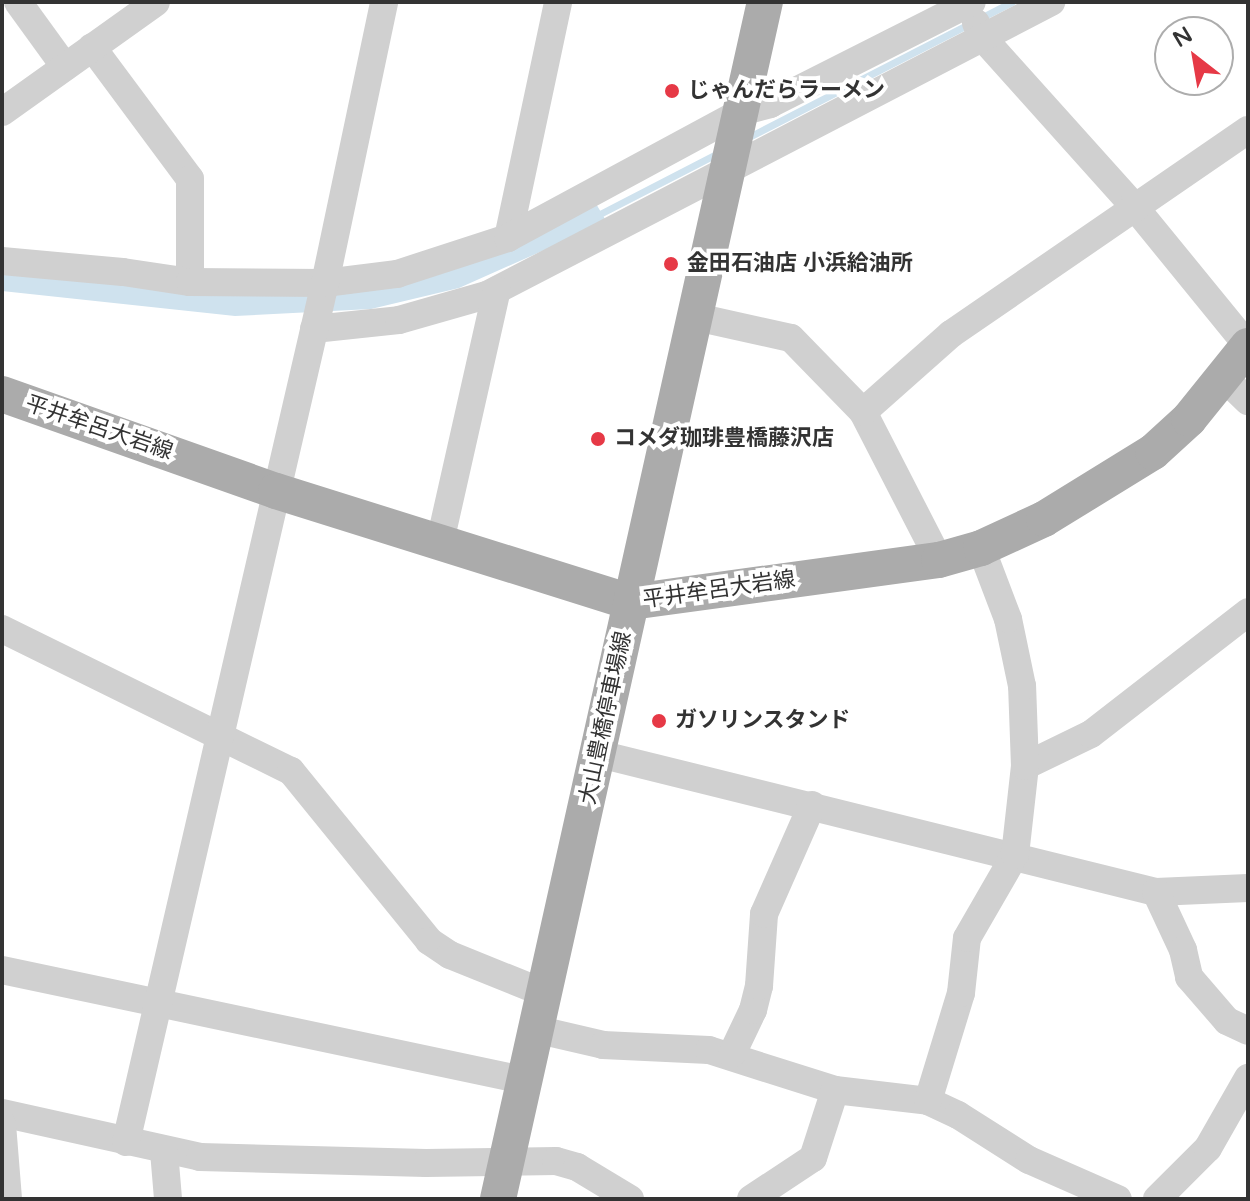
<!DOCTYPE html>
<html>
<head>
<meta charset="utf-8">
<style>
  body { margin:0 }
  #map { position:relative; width:1250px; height:1201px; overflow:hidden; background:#fff; font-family:"Varela Round","Noto Sans JP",sans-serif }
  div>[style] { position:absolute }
  .water>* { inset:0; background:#cfe2ee }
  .stream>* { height:7px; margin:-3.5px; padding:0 3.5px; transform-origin:3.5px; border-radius:3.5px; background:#cfe2ee }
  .minor>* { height:28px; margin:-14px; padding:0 14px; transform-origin:14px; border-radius:14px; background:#d0d0d0 }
  .major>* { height:36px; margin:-18px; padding:0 18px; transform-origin:18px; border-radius:18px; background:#ababab }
  .dots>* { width:22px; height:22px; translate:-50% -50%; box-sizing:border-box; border:4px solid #fff; border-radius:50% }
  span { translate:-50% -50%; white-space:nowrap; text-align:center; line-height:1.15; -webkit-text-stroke:8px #fff; paint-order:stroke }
  .poi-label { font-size:22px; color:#333; font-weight:700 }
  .left { translate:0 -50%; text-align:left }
  .street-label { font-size:22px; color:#333 }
  .frame { position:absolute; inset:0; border:4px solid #333; pointer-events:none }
  .north { position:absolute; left:1154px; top:16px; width:80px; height:80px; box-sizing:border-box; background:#fff; border:2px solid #adadad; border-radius:50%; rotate:329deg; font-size:22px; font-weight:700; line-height:32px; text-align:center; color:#333 }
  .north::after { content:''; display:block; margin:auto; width:28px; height:36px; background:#e63946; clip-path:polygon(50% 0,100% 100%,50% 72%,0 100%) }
</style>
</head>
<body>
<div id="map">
  <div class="water">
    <div style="clip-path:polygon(595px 202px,605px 219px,567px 240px,459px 288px,371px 309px,235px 316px,2px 291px,2px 268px,327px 294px)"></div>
  </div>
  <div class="stream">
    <div style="left:747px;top:138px;width:298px;rotate:-27.2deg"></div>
    <div style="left:594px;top:217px;width:140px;rotate:-27.3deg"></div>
  </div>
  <div class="minor">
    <div style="left:18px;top:2px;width:80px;rotate:54.1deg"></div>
    <div style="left:976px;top:23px;width:15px;rotate:67deg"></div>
    <div style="left:982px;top:37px;width:226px;rotate:48.1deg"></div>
    <div style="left:1133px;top:205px;width:182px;rotate:50.8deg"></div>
    <div style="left:92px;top:47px;width:164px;rotate:53.4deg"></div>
    <div style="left:190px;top:179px;width:103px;rotate:90deg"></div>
    <div style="left:2px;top:112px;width:189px;rotate:-35.5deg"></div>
    <div style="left:508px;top:238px;width:241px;rotate:-78deg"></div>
    <div style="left:2px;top:261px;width:121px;rotate:5.2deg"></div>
    <div style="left:123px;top:272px;width:68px;rotate:8.5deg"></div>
    <div style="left:190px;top:282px;width:135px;rotate:0.4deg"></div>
    <div style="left:325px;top:283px;width:73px;rotate:-7.1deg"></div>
    <div style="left:397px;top:274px;width:117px;rotate:-18deg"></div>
    <div style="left:508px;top:238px;width:265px;rotate:-28.4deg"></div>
    <div style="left:741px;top:112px;width:30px;rotate:-15deg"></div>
    <div style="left:770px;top:104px;width:226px;rotate:-26.8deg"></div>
    <div style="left:696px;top:317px;width:97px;rotate:12.5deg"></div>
    <div style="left:791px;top:338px;width:103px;rotate:45.8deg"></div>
    <div style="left:863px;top:412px;width:166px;rotate:62.8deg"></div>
    <div style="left:314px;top:329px;width:85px;rotate:-6deg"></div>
    <div style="left:399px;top:320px;width:91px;rotate:-15.9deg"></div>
    <div style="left:487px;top:295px;width:636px;rotate:-27.45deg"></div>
    <div style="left:1225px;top:379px;width:32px;rotate:44deg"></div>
    <div style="left:863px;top:412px;width:118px;rotate:-41.6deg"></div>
    <div style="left:951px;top:334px;width:360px;rotate:-34.5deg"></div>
    <div style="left:440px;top:542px;width:258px;rotate:-77.3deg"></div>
    <div style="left:2px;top:629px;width:322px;rotate:26.2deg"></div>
    <div style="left:291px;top:771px;width:219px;rotate:50.9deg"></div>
    <div style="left:429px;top:941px;width:25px;rotate:34deg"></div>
    <div style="left:450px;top:955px;width:101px;rotate:22deg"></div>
    <div style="left:599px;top:754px;width:574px;rotate:13.92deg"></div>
    <div style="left:1156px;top:892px;width:92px;rotate:-2.5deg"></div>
    <div style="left:1025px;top:766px;width:73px;rotate:-25.9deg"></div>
    <div style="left:1091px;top:734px;width:199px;rotate:-37.8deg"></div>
    <div style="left:1156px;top:892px;width:64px;rotate:65deg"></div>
    <div style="left:1183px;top:950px;width:28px;rotate:77deg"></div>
    <div style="left:1189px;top:977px;width:58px;rotate:49.2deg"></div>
    <div style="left:1227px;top:1021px;width:23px;rotate:25deg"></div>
    <div style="left:2px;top:970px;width:532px;rotate:11.92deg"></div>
    <div style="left:535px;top:1029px;width:70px;rotate:13.2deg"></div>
    <div style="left:603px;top:1045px;width:106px;rotate:2.7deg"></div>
    <div style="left:709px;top:1050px;width:132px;rotate:17.6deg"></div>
    <div style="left:835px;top:1090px;width:94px;rotate:6.7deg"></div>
    <div style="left:928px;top:1101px;width:33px;rotate:25deg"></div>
    <div style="left:958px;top:1115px;width:84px;rotate:32.4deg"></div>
    <div style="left:1029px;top:1160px;width:97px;rotate:23.7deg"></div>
    <div style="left:732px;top:1054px;width:49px;rotate:-64.5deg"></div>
    <div style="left:753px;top:1010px;width:25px;rotate:-76deg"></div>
    <div style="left:759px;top:986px;width:72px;rotate:-86deg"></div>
    <div style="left:764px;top:914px;width:119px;rotate:-66.2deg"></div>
    <div style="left:928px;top:1101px;width:113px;rotate:-73deg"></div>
    <div style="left:961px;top:993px;width:55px;rotate:-83.8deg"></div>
    <div style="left:967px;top:938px;width:96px;rotate:-60deg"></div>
    <div style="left:1015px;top:855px;width:90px;rotate:-83.6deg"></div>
    <div style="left:1025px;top:766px;width:80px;rotate:-92.1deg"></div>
    <div style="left:1022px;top:686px;width:68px;rotate:-101.8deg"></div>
    <div style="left:1008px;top:619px;width:76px;rotate:-110.8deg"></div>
    <div style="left:2px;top:1113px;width:203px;rotate:12.5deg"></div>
    <div style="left:200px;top:1157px;width:226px;rotate:1.5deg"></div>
    <div style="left:426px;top:1163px;width:130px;rotate:-0.9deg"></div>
    <div style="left:556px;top:1161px;width:22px;rotate:16deg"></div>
    <div style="left:577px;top:1167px;width:62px;rotate:31.1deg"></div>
    <div style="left:2px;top:1124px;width:75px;rotate:85.4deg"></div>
    <div style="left:126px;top:1142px;width:882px;rotate:-76.96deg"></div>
    <div style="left:325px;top:283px;width:287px;rotate:-78.1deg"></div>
    <div style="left:164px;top:1151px;width:48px;rotate:85.2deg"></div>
    <div style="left:751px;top:1199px;width:74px;rotate:-33.5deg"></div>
    <div style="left:813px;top:1158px;width:71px;rotate:-72.1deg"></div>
    <div style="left:1157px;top:1199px;width:72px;rotate:-45deg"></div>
    <div style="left:1208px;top:1148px;width:81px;rotate:-60.3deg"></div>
  </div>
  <div class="major">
    <div style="left:2px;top:394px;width:291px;rotate:19.5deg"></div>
    <div style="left:276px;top:491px;width:372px;rotate:17.4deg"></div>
    <div style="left:631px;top:602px;width:311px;rotate:-7.8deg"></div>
    <div style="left:939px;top:560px;width:44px;rotate:-15.9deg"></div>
    <div style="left:981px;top:548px;width:69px;rotate:-24.7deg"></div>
    <div style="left:1044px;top:519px;width:128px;rotate:-31.6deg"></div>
    <div style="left:1153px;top:452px;width:49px;rotate:-42.5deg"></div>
    <div style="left:1189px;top:419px;width:94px;rotate:-51.1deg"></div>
    <div style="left:498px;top:1199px;width:1226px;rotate:-77.43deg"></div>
  </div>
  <div class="dots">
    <div style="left:672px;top:91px;background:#e63946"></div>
    <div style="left:671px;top:264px;background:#e63946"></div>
    <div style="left:598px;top:439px;background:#e63946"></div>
    <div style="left:659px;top:721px;background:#e63946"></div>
  </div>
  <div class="poi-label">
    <span class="left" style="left:688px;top:91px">じゃんだらラーメン</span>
    <span class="left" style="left:687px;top:264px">金田石油店 小浜給油所</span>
    <span class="left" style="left:614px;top:439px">コメダ珈琲豊橋藤沢店</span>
    <span class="left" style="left:675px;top:721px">ガソリンスタンド</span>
  </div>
  <div class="street-label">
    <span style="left:99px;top:428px;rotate:19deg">平井牟呂大岩線</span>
    <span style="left:719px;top:590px;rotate:-8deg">平井牟呂大岩線</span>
    <span style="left:606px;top:718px;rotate:-78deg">大山豊橋停車場線</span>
  </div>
  <div class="frame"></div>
  <div class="north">N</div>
</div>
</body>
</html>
